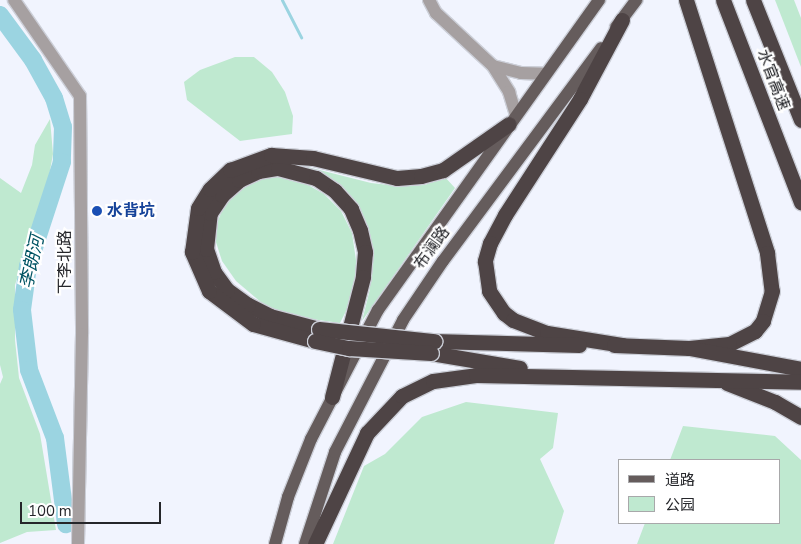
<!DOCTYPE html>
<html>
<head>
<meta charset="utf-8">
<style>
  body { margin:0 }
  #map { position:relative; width:801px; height:544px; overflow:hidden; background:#f1f4fe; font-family:"Nunito Sans","Noto Sans SC",sans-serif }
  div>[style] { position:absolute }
  .green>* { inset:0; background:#bfe9d0 }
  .stream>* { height:3px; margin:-1.5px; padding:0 1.5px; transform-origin:1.5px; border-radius:1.5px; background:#9bd4e1 }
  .river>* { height:18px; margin:-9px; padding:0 9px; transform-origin:9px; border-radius:9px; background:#9bd4e1 }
  .roads { filter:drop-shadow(1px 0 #cccfd8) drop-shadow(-1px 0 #cccfd8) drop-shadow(0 1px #cccfd8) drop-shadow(0 -1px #cccfd8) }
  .minor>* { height:12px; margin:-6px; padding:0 6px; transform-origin:6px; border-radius:6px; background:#a6a0a1 }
  .major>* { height:12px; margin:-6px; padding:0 6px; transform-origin:6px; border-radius:6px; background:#655c5c }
  .highway>* { height:15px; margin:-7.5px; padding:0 7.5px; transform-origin:7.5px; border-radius:7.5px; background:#4e4445 }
  .bridges { filter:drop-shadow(1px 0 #cccfd8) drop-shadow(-1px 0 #cccfd8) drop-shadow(0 1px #cccfd8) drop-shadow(0 -1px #cccfd8) }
  .highway-bridge>* { height:15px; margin:-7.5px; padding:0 7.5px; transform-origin:7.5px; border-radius:7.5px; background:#4e4445 }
  .dots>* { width:14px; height:14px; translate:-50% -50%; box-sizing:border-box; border:2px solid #fff; border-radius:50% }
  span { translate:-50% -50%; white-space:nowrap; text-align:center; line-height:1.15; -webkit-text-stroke:4.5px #fff; paint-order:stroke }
  .street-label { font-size:16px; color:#25262a }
  .transit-label { font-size:16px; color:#164399; font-weight:700 }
  .left { translate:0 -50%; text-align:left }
  .water-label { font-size:18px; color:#005463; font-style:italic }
  .legend { position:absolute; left:618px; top:459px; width:162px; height:65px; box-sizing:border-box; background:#fff; border:1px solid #a8a8aa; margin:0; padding:6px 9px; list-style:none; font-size:15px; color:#25262a }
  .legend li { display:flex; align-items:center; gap:10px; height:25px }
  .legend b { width:25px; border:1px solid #a8a8aa }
  .scale { position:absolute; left:20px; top:502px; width:141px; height:22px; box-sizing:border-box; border:2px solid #25262a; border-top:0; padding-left:6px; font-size:15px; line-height:18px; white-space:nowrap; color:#25262a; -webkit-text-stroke:4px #fff; paint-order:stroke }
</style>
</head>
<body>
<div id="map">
  <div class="green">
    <div style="clip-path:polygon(775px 0,794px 0,801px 18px,801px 67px)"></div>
    <div style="clip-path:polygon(235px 57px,254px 57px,272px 72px,285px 92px,293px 116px,292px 134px,240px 141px,187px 100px,184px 82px,200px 70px)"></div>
    <div style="clip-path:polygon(50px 119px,53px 154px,47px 187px,15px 285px,15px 340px,19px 378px,40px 434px,56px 530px,27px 532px,0 543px,0 384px,3px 377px,0 365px,0 178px,21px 193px,32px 165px,35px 145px)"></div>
    <div style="clip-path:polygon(288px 162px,371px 183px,398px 186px,425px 185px,444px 176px,455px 188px,362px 321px,370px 289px,364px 231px,308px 168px)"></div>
    <div style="clip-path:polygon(282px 176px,301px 181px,324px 194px,341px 211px,352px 233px,357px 267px,355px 293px,340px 323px,290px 316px,268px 308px,236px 281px,222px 261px,215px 239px,217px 223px,224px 206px,238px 188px,260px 179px)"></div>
    <div style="clip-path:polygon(466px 402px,558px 413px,553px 448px,540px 459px,564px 511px,554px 544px,333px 544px,364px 466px,385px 454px,422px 417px)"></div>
    <div style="clip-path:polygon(683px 426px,775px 436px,801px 460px,801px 544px,637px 544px,645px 523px,780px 523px,780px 460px,670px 460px)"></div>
  </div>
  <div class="stream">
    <div style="left:282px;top:0;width:42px;rotate:62.8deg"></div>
  </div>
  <div class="river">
    <div style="left:0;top:15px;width:56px;rotate:53.7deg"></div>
    <div style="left:33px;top:60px;width:43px;rotate:61.1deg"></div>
    <div style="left:54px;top:98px;width:30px;rotate:73deg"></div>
    <div style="left:63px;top:127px;width:35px;rotate:92deg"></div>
    <div style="left:62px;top:162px;width:109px;rotate:108.1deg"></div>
    <div style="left:28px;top:266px;width:44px;rotate:97.8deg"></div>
    <div style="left:22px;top:310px;width:60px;rotate:83.3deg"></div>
    <div style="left:29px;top:370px;width:73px;rotate:69.1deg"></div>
    <div style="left:55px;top:438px;width:87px;rotate:82.7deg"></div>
  </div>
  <div class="roads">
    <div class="minor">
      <div style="left:14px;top:0;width:116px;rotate:55.5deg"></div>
      <div style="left:80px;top:96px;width:238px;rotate:89.5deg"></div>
      <div style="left:82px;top:334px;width:210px;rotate:91.1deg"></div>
      <div style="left:429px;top:0;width:15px;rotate:62deg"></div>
      <div style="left:436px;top:13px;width:78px;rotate:42.9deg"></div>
      <div style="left:493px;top:66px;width:31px;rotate:58deg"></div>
      <div style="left:509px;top:92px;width:24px;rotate:73deg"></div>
      <div style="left:493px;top:66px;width:29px;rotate:14deg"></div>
      <div style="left:521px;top:73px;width:24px;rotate:2deg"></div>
    </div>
    <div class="major">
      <div style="left:616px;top:27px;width:34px;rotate:-53deg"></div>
      <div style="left:275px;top:544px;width:49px;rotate:-74.5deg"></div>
      <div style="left:288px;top:497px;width:62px;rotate:-68.4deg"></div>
      <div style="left:311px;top:439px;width:145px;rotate:-62.6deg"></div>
      <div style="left:378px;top:310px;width:381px;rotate:-54.5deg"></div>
      <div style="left:305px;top:544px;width:97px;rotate:-71.9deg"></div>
      <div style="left:335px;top:452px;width:148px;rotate:-62.7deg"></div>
      <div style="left:403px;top:320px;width:71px;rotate:-55.9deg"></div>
      <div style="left:443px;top:261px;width:265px;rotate:-53.4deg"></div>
    </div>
    <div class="highway">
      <div style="left:686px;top:0;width:266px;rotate:72.2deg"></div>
      <div style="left:767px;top:253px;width:38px;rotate:83deg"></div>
      <div style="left:772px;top:291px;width:31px;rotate:107deg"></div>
      <div style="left:763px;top:321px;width:13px;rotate:129deg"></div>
      <div style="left:755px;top:331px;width:29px;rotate:153deg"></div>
      <div style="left:729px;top:344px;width:40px;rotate:174.3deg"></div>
      <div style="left:723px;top:0;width:217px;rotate:68.9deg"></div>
      <div style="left:753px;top:0;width:129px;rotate:68.2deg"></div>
      <div style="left:622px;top:20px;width:89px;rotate:118deg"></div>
      <div style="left:580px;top:99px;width:138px;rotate:122.9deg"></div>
      <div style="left:505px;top:215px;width:32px;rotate:118deg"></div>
      <div style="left:490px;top:243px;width:19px;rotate:106deg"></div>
      <div style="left:485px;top:261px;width:30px;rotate:82deg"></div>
      <div style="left:489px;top:291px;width:27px;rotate:56deg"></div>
      <div style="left:504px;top:313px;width:11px;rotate:38deg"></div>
      <div style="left:513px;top:320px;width:36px;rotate:21deg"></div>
      <div style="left:547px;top:333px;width:77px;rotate:9deg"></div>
      <div style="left:319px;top:329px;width:51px;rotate:-165.1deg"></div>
      <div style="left:270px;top:316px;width:25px;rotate:-153deg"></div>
      <div style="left:248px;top:305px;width:26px;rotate:-144deg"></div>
      <div style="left:227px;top:290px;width:22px;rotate:-126deg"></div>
      <div style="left:214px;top:272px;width:24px;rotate:-109deg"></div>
      <div style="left:206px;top:249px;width:36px;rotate:-84deg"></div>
      <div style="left:210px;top:213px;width:22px;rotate:-56deg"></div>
      <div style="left:222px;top:195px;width:23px;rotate:-41deg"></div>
      <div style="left:239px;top:180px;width:21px;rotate:-25deg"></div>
      <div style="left:258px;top:171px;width:20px;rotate:-9deg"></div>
      <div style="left:278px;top:168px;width:39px;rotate:15deg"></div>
      <div style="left:316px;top:178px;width:23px;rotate:34deg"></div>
      <div style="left:335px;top:191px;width:24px;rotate:48deg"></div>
      <div style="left:351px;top:209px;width:23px;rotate:67deg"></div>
      <div style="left:360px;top:230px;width:23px;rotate:77deg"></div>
      <div style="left:365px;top:252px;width:25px;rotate:95deg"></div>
      <div style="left:363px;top:277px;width:124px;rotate:104.5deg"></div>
      <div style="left:315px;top:341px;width:64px;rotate:-164.7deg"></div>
      <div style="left:253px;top:324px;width:55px;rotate:-143.1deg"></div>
      <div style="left:209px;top:291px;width:43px;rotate:-113.6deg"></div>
      <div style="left:192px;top:252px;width:44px;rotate:-82.2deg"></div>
      <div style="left:198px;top:208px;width:22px;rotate:-58deg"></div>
      <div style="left:210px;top:189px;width:28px;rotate:-44deg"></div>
      <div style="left:230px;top:170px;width:44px;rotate:-20.1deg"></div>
      <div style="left:271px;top:155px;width:42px;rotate:4.1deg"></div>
      <div style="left:313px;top:158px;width:86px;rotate:13.4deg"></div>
      <div style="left:397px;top:178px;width:24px;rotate:-5deg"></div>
      <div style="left:421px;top:176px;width:23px;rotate:-15deg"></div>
      <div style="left:443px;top:170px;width:80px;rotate:-34.9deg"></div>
      <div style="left:434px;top:341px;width:145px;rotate:1.6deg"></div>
      <div style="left:614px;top:345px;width:75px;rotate:2.3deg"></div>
      <div style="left:689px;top:348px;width:114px;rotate:10.6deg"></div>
      <div style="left:431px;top:353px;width:90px;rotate:9.6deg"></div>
      <div style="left:727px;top:383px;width:52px;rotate:21.6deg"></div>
      <div style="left:775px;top:402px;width:30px;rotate:30deg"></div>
      <div style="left:315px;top:544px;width:123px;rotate:-64.9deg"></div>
      <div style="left:367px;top:433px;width:51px;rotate:-46.6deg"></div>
      <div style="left:402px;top:396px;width:34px;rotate:-26deg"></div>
      <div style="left:433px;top:381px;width:43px;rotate:-7.9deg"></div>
      <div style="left:476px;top:375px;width:325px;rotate:1.2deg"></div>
    </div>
  </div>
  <div class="bridges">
    <div class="highway-bridge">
      <div style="left:319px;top:329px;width:116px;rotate:6deg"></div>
      <div style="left:315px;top:341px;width:35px;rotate:12deg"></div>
      <div style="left:349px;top:348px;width:82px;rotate:3.5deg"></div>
    </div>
  </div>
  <div class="dots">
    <div style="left:97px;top:211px;background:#1a4fb4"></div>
  </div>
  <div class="street-label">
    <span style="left:773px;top:80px;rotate:69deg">水官高速</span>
    <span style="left:432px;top:248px;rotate:-54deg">布澜路</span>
    <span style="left:65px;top:262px;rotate:-90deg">下李北路</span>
  </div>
  <div class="transit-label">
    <span class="left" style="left:107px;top:211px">水背坑</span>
  </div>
  <div class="water-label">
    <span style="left:32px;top:262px;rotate:-77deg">李朗河</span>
  </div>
  <ul class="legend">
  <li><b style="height:6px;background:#655c5c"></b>道路</li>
  <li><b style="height:14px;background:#bfe9d0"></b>公园</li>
  </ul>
  <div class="scale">100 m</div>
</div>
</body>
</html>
